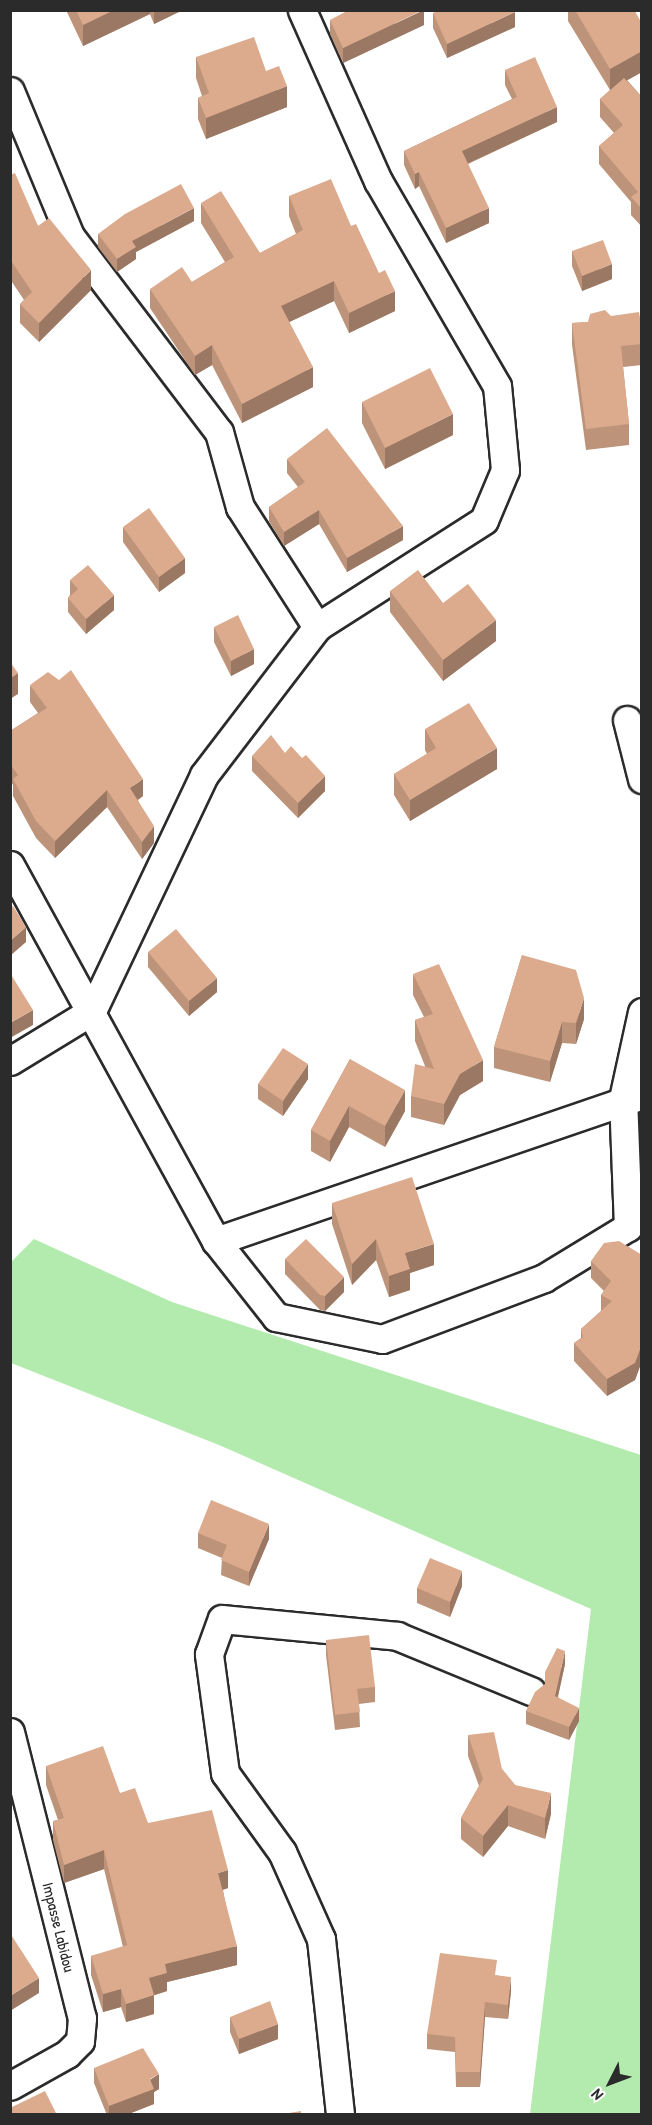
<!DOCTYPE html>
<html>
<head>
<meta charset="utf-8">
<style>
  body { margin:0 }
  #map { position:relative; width:652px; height:2125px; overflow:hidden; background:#fff; font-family:"Patrick Hand",sans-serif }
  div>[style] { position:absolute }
  .green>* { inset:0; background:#b3ebae }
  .roads { filter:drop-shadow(2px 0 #2b2b2b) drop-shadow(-2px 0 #2b2b2b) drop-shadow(0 2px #2b2b2b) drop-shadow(0 -2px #2b2b2b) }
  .minor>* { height:27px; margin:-13.5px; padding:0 13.5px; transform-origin:13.5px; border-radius:13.5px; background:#fff }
  .wall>* { inset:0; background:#bd937a }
  .shaded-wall>* { inset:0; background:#9a7863 }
  .building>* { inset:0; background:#dcab8e }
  span { translate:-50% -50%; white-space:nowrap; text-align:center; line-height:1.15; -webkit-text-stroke:4.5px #fff; paint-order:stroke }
  .street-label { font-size:16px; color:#2b2b2b }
  .frame { position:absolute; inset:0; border:12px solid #2b2b2b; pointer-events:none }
  .north { position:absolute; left:580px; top:2053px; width:60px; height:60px; -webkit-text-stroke:4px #fff; paint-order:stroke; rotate:228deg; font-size:16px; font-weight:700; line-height:24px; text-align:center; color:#2b2b2b }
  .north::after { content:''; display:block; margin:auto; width:21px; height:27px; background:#2b2b2b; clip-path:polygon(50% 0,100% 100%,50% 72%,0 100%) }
</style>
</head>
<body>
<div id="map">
  <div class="green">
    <div style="clip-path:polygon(34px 1239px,172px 1302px,641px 1455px,641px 2114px,530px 2114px,591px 1609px,219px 1445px,11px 1363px,10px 1263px)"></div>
  </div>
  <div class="roads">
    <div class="minor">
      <div style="left:10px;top:91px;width:157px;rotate:67.5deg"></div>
      <div style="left:70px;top:236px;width:246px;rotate:52.8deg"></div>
      <div style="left:219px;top:432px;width:78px;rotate:74.4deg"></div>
      <div style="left:240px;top:507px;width:143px;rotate:57.3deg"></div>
      <div style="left:627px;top:720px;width:61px;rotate:75.7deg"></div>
      <div style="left:10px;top:865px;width:429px;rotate:61.3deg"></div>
      <div style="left:216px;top:1241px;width:450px;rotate:-18.9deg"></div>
      <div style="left:10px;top:1061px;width:96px;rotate:-31.4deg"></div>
      <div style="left:92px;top:1011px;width:261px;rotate:-64.6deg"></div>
      <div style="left:204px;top:775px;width:186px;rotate:-52.6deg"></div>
      <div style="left:317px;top:627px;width:198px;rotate:-32.6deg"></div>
      <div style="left:484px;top:520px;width:54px;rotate:-67.2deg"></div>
      <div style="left:505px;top:470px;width:84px;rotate:-95.4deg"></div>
      <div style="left:497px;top:386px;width:237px;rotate:-120.1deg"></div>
      <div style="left:378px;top:181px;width:187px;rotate:-114deg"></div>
      <div style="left:216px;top:1241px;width:97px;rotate:51.7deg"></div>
      <div style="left:276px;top:1317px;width:108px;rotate:11.7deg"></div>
      <div style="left:382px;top:1339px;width:173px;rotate:-20.6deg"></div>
      <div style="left:544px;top:1278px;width:98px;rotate:-31.3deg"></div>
      <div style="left:628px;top:1227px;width:128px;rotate:-92.2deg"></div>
      <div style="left:623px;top:1099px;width:89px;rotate:-77.7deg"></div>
      <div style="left:10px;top:1732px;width:295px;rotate:75.9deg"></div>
      <div style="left:82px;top:2018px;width:23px;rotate:95deg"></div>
      <div style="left:80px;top:2041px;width:18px;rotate:135deg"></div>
      <div style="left:67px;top:2054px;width:65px;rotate:150.7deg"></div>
      <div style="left:340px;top:2114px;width:176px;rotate:-96.2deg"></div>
      <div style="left:321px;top:1939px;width:95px;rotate:-114.1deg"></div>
      <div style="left:282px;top:1852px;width:97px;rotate:-125.8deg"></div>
      <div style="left:225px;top:1773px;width:120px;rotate:-97.7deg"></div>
      <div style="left:209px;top:1654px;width:37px;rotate:-70deg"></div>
      <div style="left:222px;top:1619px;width:176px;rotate:5.5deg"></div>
      <div style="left:397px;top:1636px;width:145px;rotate:22.3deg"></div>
    </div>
  </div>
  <div class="wall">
    <div style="clip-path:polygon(66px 10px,183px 10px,154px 24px,150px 14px,83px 46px)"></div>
    <div style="clip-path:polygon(568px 10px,634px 10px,642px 24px,642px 72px,627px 80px,642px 97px,642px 227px,631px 215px,631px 202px,599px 164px,599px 146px,614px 133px,600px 117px,600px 99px,610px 90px,568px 21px)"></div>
    <div style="clip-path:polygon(433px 13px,515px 27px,447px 58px,433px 28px)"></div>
    <div style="clip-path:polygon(330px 20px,424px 25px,343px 63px,330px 34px)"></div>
    <div style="clip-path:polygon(196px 57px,266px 71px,287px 107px,206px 139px,198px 119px,198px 98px,202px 96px,196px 78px)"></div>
    <div style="clip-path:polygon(505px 70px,557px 122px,468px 164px,489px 223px,446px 243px,419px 186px,415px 189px,404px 165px,404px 151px,512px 99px,505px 85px)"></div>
    <div style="clip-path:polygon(10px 175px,38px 226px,91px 290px,39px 342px,20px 323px,20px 304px,24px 300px,10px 279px)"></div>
    <div style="clip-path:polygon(289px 196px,351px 226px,395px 311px,349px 333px,334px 301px,289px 322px,313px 387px,242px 423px,212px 365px,195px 375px,150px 308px,150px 289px,192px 282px,225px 262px,201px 223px,201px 203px,260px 253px,296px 234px,289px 216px)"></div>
    <div style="clip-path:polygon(194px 221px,136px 252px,136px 259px,117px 272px,98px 247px,98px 234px)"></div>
    <div style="clip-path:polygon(572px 251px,612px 279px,582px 291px,572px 266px)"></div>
    <div style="clip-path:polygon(611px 316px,642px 330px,642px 365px,623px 367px,629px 424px,629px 445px,586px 450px,572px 345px,572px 323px,588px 322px)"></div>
    <div style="clip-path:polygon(362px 402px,453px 435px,385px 469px,362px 423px)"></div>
    <div style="clip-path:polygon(287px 459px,403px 540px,347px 572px,319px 524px,284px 546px,269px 521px,269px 507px,298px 487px,287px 473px)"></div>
    <div style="clip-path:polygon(123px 527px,185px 573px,159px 592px,123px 542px)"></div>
    <div style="clip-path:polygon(70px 580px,114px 610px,86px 634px,68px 612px,68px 598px,70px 595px)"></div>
    <div style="clip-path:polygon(390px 591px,443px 603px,496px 641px,443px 681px,390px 612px)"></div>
    <div style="clip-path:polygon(214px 627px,254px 664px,231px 676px,214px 642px)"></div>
    <div style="clip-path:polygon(30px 685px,143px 796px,138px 800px,154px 843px,142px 859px,107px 807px,55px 858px,36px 838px,13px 796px,13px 785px,10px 781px,10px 731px,38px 713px,30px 702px)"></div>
    <div style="clip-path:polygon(425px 729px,497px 769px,410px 821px,394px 795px,394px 774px,427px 754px,425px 750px)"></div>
    <div style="clip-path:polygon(285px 753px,325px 791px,298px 818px,252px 771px,252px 756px)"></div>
    <div style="clip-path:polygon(148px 952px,217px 992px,189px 1016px,148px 967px)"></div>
    <div style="clip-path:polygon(522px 955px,584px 1019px,576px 1044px,562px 1043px,550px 1082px,494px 1068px,494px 1047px)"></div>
    <div style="clip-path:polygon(413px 974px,483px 1081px,460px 1095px,444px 1125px,411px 1117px,411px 1096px,425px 1066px,415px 1041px,415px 1020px,424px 1017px,413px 995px)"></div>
    <div style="clip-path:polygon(350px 1059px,405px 1111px,385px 1147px,349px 1127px,330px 1162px,311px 1151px,311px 1130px)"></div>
    <div style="clip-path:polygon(308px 1079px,283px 1116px,258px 1099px,258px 1084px)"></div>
    <div style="clip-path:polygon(332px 1203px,434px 1265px,410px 1273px,410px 1290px,389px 1297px,376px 1260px,352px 1285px,332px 1224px)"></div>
    <div style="clip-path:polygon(642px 1255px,642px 1361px,635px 1380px,607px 1396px,574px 1361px,574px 1343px,581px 1338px,581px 1329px,601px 1311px,601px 1295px,604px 1291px,591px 1278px,591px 1261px)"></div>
    <div style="clip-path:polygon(285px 1259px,344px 1292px,325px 1311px,320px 1310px,285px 1274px)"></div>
    <div style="clip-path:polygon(198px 1533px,269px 1539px,249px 1586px,221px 1575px,222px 1558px,198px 1548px)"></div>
    <div style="clip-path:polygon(462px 1586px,450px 1617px,417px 1603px,417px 1588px)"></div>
    <div style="clip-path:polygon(326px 1640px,375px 1687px,375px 1702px,359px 1704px,360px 1727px,335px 1730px,326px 1655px)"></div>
    <div style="clip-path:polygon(565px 1664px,558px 1697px,579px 1721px,569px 1740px,526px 1724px,526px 1711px,545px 1684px)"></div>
    <div style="clip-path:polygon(468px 1735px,502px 1769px,515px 1785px,551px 1814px,545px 1839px,508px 1826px,483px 1857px,461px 1839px,461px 1818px,479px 1786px,468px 1756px)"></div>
    <div style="clip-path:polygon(46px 1766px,120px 1793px,148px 1823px,228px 1888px,223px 1890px,237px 1965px,167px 1982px,167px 1991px,154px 1995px,154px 2014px,126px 2022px,121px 2007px,103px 2012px,91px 1975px,91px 1956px,123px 1947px,104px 1869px,64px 1883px,53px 1840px,53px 1821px,58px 1820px,46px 1785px)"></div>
    <div style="clip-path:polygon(497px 1975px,511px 1991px,508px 2019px,485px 2017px,480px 2087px,456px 2087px,455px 2052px,427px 2049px,427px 2034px)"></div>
    <div style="clip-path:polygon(230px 2017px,278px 2039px,239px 2054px,230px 2032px)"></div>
    <div style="clip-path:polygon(94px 2068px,159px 2089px,154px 2092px,154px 2104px,126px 2115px,107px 2115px,94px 2083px)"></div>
  </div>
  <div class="shaded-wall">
    <div style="clip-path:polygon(114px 10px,150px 10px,150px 14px,83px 46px,83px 25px)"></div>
    <div style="clip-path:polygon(154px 10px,183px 10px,154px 24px)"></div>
    <div style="clip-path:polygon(424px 10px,424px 25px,343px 63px,343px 48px)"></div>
    <div style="clip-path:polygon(515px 12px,515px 27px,447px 58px,447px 44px)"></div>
    <div style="clip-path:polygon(642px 51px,642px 72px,610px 90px,610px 69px)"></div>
    <div style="clip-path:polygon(287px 86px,287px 107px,206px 139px,206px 118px)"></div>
    <div style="clip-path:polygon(557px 107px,557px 122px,462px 166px,462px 151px)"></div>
    <div style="clip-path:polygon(419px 172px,419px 186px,415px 189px,415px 174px)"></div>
    <div style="clip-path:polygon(194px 208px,194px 221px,136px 252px,136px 259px,117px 272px,117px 259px,132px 241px)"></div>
    <div style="clip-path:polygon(489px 208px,489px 223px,446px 243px,446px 228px)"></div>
    <div style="clip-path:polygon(612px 264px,612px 279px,582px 291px,582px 276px)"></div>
    <div style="clip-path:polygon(91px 270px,91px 290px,39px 342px,39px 323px)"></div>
    <div style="clip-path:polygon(334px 281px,334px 301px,281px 326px,281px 306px)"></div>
    <div style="clip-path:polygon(395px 291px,395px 311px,349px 333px,349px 313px)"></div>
    <div style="clip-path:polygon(212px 345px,212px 365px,195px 375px,195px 356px)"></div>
    <div style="clip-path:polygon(313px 367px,313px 387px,242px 423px,242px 404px)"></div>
    <div style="clip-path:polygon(453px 414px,453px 435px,385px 469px,385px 448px)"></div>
    <div style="clip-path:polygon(319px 510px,319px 524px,284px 546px,284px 532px)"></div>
    <div style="clip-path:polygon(403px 526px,403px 540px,347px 572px,347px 558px)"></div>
    <div style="clip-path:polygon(185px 558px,185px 573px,159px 592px,159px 577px)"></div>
    <div style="clip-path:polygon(114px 595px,114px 610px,86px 634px,86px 619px)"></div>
    <div style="clip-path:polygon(496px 620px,496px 641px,443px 681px,443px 660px)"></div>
    <div style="clip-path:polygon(254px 649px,254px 664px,231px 676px,231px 661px)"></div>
    <div style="clip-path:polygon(18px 673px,18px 694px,10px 699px,10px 678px)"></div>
    <div style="clip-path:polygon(497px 748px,497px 769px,410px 821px,410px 800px)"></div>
    <div style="clip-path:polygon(325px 776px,325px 791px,298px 818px,298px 803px)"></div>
    <div style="clip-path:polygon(143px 779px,143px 796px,130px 805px,130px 788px)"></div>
    <div style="clip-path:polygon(107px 790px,107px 807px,55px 858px,55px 841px)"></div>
    <div style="clip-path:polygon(154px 826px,154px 843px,142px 859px,142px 842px)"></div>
    <div style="clip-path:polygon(26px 927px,26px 942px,10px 956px,10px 941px)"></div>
    <div style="clip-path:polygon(217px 978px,217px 992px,189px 1016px,189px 1001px)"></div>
    <div style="clip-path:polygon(584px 998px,584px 1019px,576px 1044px,576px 1023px)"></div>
    <div style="clip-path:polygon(33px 1010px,33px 1025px,10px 1038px,10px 1023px)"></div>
    <div style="clip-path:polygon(562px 1022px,562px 1043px,550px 1082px,550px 1061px)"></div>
    <div style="clip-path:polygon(483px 1060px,483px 1081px,460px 1095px,444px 1125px,444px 1104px,460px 1074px)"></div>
    <div style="clip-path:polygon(308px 1064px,308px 1079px,283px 1116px,283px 1101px)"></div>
    <div style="clip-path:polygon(405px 1090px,405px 1111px,385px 1147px,385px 1126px)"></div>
    <div style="clip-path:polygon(349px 1106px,349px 1127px,330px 1162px,330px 1141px)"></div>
    <div style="clip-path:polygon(376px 1239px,376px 1260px,352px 1285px,352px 1264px)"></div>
    <div style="clip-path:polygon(434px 1244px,434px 1265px,410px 1273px,410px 1290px,389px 1297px,389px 1276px,405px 1253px)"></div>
    <div style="clip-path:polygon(344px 1277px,344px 1292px,325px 1311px,325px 1296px)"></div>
    <div style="clip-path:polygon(642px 1344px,642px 1361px,635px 1380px,607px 1396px,607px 1379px)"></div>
    <div style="clip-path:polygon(269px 1524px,269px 1539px,249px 1586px,249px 1572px)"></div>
    <div style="clip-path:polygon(462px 1571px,462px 1586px,450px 1617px,450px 1602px)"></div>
    <div style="clip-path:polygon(565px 1651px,565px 1664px,555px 1709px,555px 1696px)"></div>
    <div style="clip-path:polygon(579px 1708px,579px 1721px,569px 1740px,569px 1727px)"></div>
    <div style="clip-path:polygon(551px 1793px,551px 1814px,545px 1839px,545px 1818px)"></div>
    <div style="clip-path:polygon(508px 1805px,508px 1826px,483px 1857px,483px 1836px)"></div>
    <div style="clip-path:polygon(104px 1850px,104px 1869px,64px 1883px,64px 1865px)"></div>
    <div style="clip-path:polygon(228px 1870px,228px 1888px,218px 1891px,218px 1873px)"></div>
    <div style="clip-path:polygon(237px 1946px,237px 1965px,167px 1982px,167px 1991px,149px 1997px,149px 1978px,165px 1964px)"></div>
    <div style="clip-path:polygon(511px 1977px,511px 1991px,508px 2019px,508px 2005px)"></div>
    <div style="clip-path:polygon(39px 1978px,39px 1993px,10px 2011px,10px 1996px)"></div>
    <div style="clip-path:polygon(121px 1989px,121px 2007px,103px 2012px,103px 1994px)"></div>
    <div style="clip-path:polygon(154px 1995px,154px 2014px,126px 2022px,126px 2004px)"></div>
    <div style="clip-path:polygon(485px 2002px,485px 2017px,480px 2087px,480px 2072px)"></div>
    <div style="clip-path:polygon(278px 2024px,278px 2039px,239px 2054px,239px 2039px)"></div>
    <div style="clip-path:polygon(159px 2074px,159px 2089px,154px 2092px,154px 2104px,126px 2115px,109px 2115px,109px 2106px)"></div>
  </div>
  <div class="building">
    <div style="clip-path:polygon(76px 10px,114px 10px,83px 25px)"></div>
    <div style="clip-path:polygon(349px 10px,423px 10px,343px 48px,330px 20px)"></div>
    <div style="clip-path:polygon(439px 10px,514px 10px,515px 12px,447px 44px,433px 13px)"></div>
    <div style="clip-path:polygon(575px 10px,634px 10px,642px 24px,642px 51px,610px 69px)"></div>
    <div style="clip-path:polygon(254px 37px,266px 71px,279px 66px,287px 86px,206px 118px,198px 98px,209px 93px,196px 57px)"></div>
    <div style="clip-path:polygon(535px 57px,557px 107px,462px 151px,489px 208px,446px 228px,419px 172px,415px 174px,404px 151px,517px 97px,505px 70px)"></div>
    <div style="clip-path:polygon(624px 78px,642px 97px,642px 209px,631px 197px,638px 192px,599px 146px,623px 125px,600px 99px)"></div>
    <div style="clip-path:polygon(15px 173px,38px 226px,49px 218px,91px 270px,39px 323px,20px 304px,32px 292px,10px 259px,10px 175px)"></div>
    <div style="clip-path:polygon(331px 179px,351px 226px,356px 224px,379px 273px,385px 270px,395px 291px,349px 313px,334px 281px,281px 306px,313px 367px,242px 404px,212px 345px,195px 356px,150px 289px,182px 267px,192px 282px,234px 257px,201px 203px,221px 191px,260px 253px,303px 230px,289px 196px)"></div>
    <div style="clip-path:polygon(181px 184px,194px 208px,132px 241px,136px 247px,117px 259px,98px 234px,125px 214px)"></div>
    <div style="clip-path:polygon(603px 240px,612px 264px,582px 276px,572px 251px)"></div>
    <div style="clip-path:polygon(605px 310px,611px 316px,639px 312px,642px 330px,642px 344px,621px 346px,629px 424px,586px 429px,572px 323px,588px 322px,590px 314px)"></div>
    <div style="clip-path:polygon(430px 368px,453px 414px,385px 448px,362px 402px)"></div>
    <div style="clip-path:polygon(327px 428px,403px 526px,347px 558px,319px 510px,284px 532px,269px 507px,305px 482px,287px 459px)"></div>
    <div style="clip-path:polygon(149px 508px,185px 558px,159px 577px,123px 527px)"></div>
    <div style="clip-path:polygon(88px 565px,114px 595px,86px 619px,68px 598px,78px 589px,70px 580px)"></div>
    <div style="clip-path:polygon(418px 570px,443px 603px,468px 584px,496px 620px,443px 660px,390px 591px)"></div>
    <div style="clip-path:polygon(238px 615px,254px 649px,231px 661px,214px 627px)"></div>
    <div style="clip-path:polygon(10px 662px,18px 673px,10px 678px)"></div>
    <div style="clip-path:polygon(71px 670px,143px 779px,130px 788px,154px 826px,142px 842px,107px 790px,55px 841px,36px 821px,13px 779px,18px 775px,10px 764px,10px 731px,47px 708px,30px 685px,48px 672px,59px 680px)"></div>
    <div style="clip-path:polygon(469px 703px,497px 748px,410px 800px,394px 774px,436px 748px,425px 729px)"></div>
    <div style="clip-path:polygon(271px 735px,285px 753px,291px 746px,302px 758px,306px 755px,325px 776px,298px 803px,252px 756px)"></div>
    <div style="clip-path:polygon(13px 906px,26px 927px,10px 941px,10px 908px)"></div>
    <div style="clip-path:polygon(176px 929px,217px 978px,189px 1001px,148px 952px)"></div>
    <div style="clip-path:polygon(522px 955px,576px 970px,584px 998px,576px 1023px,562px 1022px,550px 1061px,494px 1047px)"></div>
    <div style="clip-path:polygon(439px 964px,483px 1060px,460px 1074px,444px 1104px,411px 1096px,415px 1064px,434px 1069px,415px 1020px,433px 1014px,413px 974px)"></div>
    <div style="clip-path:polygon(10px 973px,33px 1010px,10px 1023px)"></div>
    <div style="clip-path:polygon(283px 1048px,308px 1064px,283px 1101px,258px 1084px)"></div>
    <div style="clip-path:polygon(350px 1059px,405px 1090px,385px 1126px,349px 1106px,330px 1141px,311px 1130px)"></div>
    <div style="clip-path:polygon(412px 1177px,434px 1244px,405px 1253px,410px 1269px,389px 1276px,376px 1239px,352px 1264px,332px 1203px)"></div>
    <div style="clip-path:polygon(306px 1239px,344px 1277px,325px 1296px,320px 1295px,285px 1259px)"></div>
    <div style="clip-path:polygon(619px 1241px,642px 1255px,642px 1344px,635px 1363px,607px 1379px,574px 1343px,583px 1337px,581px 1329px,612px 1301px,601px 1295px,611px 1281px,591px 1261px,604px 1243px)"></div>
    <div style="clip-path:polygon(211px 1500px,269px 1524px,249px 1572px,221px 1560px,227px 1545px,198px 1533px)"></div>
    <div style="clip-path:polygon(430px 1558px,462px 1571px,450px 1602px,417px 1588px)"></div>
    <div style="clip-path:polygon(369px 1635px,375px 1687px,357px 1689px,360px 1712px,335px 1715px,326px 1640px)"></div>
    <div style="clip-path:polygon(557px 1648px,565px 1651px,555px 1696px,579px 1708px,569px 1727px,526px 1711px,535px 1692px,545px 1684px,545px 1672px)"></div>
    <div style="clip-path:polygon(494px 1732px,502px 1769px,515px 1785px,551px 1793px,545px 1818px,508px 1805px,483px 1836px,461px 1818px,483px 1779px,468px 1735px)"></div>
    <div style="clip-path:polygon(103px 1746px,120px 1793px,135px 1788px,148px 1823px,212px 1810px,228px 1870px,218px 1873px,237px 1946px,165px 1964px,167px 1973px,149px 1978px,154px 1995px,126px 2004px,121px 1989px,103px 1994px,91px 1956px,127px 1945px,104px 1850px,64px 1865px,53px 1821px,64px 1818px,46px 1766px)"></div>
    <div style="clip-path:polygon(10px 1933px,39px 1978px,10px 1996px)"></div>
    <div style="clip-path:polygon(440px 1953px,497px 1960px,495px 1975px,511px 1977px,508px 2005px,485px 2002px,480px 2072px,456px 2072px,455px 2037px,427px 2034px)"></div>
    <div style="clip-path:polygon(270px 2001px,278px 2024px,239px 2039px,230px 2017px)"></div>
    <div style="clip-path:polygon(143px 2048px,159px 2074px,150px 2079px,154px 2089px,109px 2106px,94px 2068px)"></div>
    <div style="clip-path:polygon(45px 2091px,57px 2115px,10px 2115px,10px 2108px)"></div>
    <div style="clip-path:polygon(301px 2111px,301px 2115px,277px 2115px)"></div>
  </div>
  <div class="street-label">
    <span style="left:59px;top:1927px;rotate:76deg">Impasse Labidou</span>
  </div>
  <div class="frame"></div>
  <div class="north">N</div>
</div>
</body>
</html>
